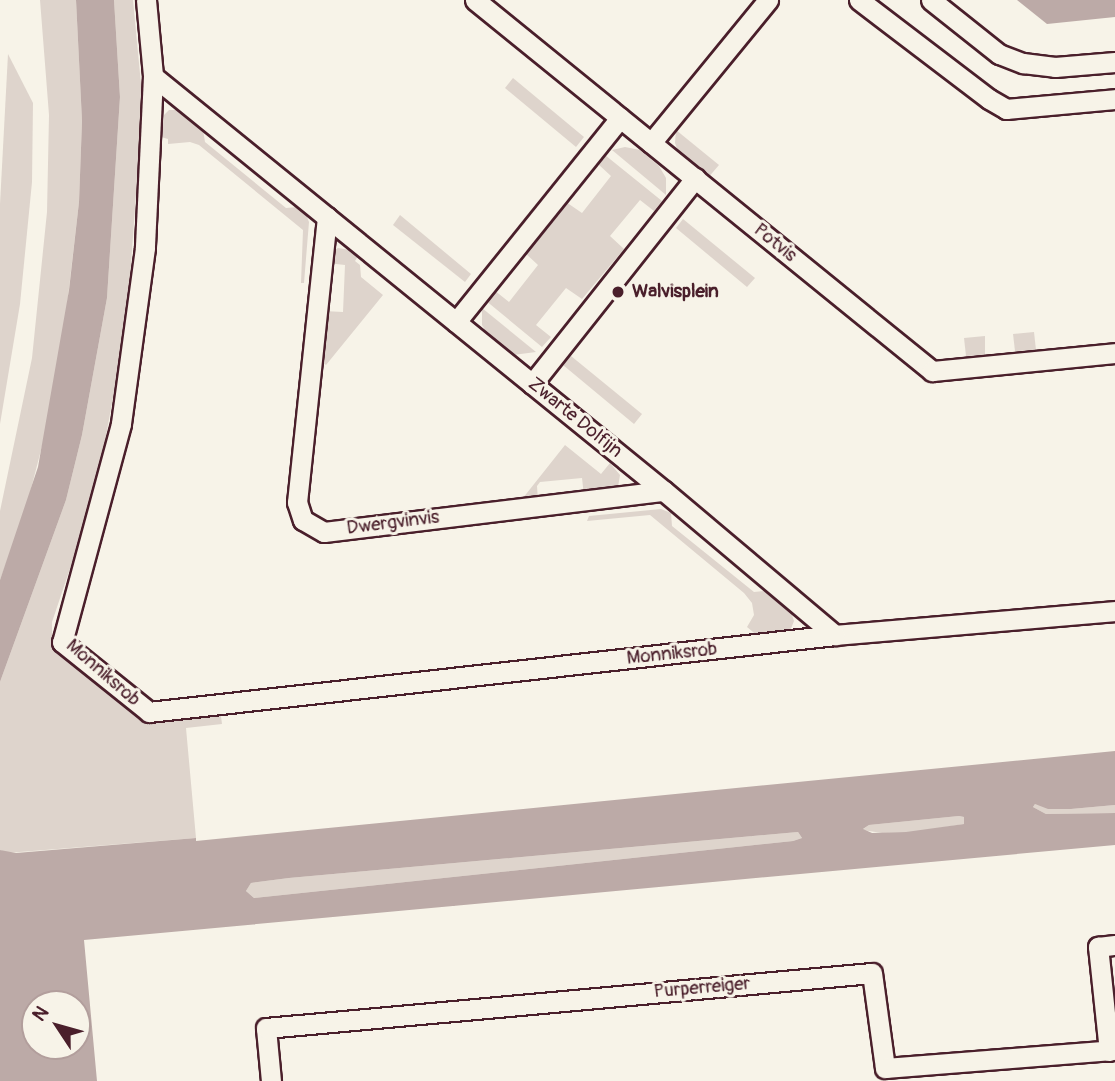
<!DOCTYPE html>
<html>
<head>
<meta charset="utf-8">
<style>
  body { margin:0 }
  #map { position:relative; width:1115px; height:1081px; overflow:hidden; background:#f7f3e8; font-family:Pangolin,sans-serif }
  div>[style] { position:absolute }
  .green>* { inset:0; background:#ded4cc }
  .water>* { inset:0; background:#bcaaa7 }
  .roads { filter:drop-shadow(2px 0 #4a1f2b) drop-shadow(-2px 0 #4a1f2b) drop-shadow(0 2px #4a1f2b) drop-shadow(0 -2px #4a1f2b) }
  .minor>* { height:19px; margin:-9.5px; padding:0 9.5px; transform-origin:9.5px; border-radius:9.5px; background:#f7f3e8 }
  .dots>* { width:19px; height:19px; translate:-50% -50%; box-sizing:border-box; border:4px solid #f7f3e8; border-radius:50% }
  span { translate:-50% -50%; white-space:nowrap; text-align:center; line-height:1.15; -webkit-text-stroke:6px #f7f3e8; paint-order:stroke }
  .street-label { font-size:19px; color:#4a1f2b }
  .poi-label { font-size:19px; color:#4a1f2b; font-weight:700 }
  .left { translate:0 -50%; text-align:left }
  .north { position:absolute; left:21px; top:990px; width:70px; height:70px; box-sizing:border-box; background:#f7f3e8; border:2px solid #b29e9c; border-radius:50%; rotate:306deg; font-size:19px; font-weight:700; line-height:28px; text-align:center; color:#4a1f2b }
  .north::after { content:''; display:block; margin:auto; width:24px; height:32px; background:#4a1f2b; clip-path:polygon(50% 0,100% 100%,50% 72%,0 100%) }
</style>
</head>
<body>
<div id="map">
  <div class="green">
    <div style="clip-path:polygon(40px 0,76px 0,82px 121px,79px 202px,65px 323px,48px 423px,25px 512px,0 580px,0 511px,32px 358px,47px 212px,49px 115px)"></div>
    <div style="clip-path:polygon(114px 0,133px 0,141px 84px,141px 124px,127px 321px,103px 452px,79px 542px,52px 622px,52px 638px,64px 657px,136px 716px,220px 709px,222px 724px,186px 728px,196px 838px,7px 853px,0 850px,0 682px,66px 500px,82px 435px,107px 298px,120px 97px)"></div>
    <div style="clip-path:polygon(8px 54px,33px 103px,32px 182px,20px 304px,0 424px,0 204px)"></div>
    <div style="clip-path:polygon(513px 78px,584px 137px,576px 147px,505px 88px)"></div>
    <div style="clip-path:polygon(169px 110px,179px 110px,203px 130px,205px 142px,286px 208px,298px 207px,305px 212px,309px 222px,304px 283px,301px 283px,303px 230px,199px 145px,190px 142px,168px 144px,168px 139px,161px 137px,161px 118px)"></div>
    <div style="clip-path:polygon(676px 130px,719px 165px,707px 179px,679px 154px,675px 143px)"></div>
    <div style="clip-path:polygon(625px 147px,640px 150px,659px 166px,666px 178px,666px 195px,612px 150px)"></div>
    <div style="clip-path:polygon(605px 155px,662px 201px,654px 211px,640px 200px,610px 236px,624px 249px,582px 299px,566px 288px,536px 325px,551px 337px,542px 347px,485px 300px,494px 290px,509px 302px,538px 265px,524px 252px,566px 202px,582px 213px,611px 176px,598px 164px)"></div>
    <div style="clip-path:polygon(400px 215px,471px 274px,465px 282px,393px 225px)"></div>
    <div style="clip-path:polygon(683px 219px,755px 278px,747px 287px,676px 228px)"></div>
    <div style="clip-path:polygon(338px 248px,350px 250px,358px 256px,355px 261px,360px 265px,361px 277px,383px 295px,326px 365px,321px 361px,324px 311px,343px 312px,345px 265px,327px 263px,332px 251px)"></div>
    <div style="clip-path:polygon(482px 308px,536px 352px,513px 355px,490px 338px,482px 325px)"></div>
    <div style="clip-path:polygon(1034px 332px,1036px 350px,1015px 351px,1013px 334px)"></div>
    <div style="clip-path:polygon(985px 336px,985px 355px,966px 356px,964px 338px)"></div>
    <div style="clip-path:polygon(571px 356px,642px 414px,634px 424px,563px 365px)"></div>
    <div style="clip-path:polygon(565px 445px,601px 474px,610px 463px,620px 475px,618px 487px,584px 496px,582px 478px,540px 482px,537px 486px,538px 501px,519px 503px)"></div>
    <div style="clip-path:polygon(661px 509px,671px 513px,672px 526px,754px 592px,765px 591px,791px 612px,794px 621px,790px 631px,772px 636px,771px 632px,761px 633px,759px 637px,747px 627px,754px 615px,752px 603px,744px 593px,650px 515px,587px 521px,589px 516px)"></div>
    <div style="clip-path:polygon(1035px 804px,1071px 809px,1115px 805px,1115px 813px,1046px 814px,1033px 807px)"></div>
    <div style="clip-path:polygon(959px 816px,964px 817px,964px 824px,915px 832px,882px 833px,862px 830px,869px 825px)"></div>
    <div style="clip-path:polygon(798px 832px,802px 838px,793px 841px,254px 898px,246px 891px,251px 883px,289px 878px)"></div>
  </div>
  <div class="water">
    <div style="clip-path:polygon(76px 0,114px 0,120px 97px,107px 298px,82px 435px,66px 500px,0 682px,0 580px,38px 467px,69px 290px,79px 202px,82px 121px)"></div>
    <div style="clip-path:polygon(1017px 0,1115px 0,1115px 17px,1047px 24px)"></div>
    <div style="clip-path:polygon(evenodd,1115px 751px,1115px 805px,1071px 809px,1048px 809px,1035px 804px,1033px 807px,1046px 814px,1115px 813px,1115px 845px,84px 940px,97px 1081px,0 1081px,0 850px,16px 853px,196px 838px,196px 841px,1115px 751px,959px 816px,964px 817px,964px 824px,906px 832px,872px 833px,863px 829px,869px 825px,959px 816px,1115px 751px,798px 832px,802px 838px,793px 841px,254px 898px,246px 891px,251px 883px,289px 878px,798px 832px,1115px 751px,35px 1004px,77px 1004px,77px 1046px,35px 1046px,35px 1004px)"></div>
  </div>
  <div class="roads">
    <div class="minor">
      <div style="left:146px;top:0;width:76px;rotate:84.7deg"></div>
      <div style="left:153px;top:76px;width:658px;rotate:39.08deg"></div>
      <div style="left:664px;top:491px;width:224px;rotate:40.1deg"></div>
      <div style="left:835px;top:635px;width:281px;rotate:-4.9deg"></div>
      <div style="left:475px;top:0;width:589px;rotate:39.07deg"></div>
      <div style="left:932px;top:371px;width:184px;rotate:-5.6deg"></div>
      <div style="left:859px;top:0;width:163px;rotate:37.3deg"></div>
      <div style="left:989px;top:99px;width:20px;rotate:30deg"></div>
      <div style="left:1006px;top:109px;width:109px;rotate:-5.2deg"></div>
      <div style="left:931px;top:0;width:87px;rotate:38.5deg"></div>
      <div style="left:999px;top:54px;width:26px;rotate:21deg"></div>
      <div style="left:1023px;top:63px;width:32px;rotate:7deg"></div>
      <div style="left:1055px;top:67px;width:60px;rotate:-4.8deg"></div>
      <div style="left:153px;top:76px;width:172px;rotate:92.7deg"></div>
      <div style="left:145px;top:248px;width:178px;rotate:97.8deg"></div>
      <div style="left:121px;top:424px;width:226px;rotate:105.1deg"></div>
      <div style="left:62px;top:642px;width:112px;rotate:38.8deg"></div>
      <div style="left:149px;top:712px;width:690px;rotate:-6.4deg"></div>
      <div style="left:651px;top:143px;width:185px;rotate:-50.7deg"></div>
      <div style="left:327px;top:217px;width:287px;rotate:96deg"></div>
      <div style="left:297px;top:502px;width:19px;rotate:72deg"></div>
      <div style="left:303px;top:520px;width:24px;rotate:30deg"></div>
      <div style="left:324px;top:532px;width:342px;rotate:-6.9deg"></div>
      <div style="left:456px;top:322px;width:262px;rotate:-51.2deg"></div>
      <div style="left:532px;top:384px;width:263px;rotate:-51.6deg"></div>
      <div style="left:1109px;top:1051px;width:105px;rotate:-96deg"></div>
      <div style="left:1098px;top:947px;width:17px;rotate:-7deg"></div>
      <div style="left:271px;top:1081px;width:53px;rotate:-95.4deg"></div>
      <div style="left:266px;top:1028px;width:608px;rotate:-5.19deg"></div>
      <div style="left:872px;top:973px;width:96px;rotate:82.2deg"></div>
      <div style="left:885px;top:1068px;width:231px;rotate:-4.5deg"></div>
    </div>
  </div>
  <div class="dots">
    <div style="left:618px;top:292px;background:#4a1f2b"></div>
  </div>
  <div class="street-label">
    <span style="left:775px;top:243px;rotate:39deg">Potvis</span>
    <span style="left:575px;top:418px;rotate:39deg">Zwarte Dolfijn</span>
    <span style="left:393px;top:523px;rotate:-7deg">Dwergvinvis</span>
    <span style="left:672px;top:654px;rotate:-6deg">Monniksrob</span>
    <span style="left:103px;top:673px;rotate:41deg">Monniksrob</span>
    <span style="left:702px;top:988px;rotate:-5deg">Purperreiger</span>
  </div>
  <div class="poi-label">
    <span class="left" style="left:632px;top:292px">Walvisplein</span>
  </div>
  <div class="north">N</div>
</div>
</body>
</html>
